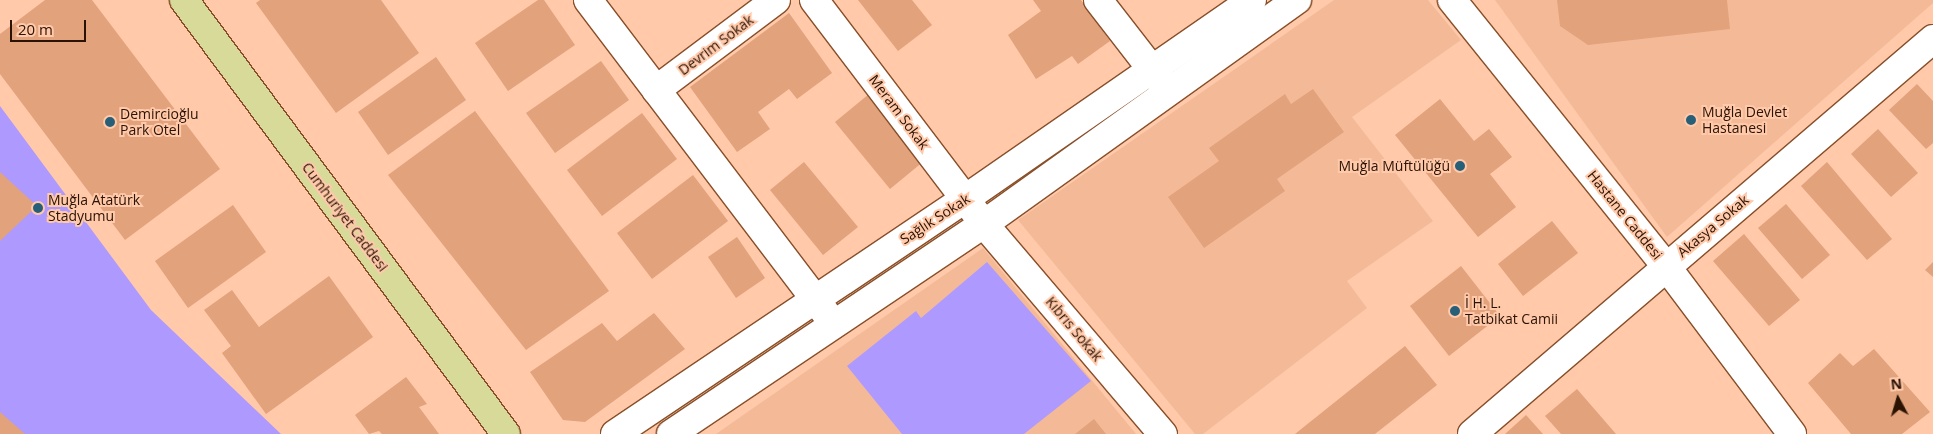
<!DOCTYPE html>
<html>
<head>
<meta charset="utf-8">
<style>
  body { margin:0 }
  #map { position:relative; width:1933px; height:434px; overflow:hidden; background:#ffc9aa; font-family:"Open Sans",sans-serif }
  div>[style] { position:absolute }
  .built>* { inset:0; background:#f4ba98 }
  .green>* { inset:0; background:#ae99ff }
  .building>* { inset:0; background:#e2a27b }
  .roads { filter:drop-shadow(1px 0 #884f29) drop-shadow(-1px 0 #884f29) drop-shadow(0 1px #884f29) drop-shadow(0 -1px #884f29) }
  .minor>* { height:28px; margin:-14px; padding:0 14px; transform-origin:14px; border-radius:14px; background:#fff }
  .major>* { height:28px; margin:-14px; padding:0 14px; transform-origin:14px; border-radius:14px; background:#d7da98 }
  .dots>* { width:14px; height:14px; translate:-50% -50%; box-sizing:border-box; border:2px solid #ffc9aa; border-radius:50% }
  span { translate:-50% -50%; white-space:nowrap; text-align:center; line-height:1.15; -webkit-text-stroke:4px #ffc9aa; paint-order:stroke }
  .street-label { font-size:14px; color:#2b1304 }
  .poi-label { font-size:14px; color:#2b1304 }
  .left { translate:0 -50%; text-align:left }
  .right { translate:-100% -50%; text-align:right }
  .north { position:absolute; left:1873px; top:374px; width:50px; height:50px; -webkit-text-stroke:4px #ffc9aa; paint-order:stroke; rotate:354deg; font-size:14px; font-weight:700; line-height:20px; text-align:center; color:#2b1304 }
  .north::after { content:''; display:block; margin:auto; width:18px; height:22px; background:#2b1304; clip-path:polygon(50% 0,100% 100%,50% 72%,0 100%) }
  .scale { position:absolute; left:10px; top:20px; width:76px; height:22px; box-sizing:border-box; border:2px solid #2b1304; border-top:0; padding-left:6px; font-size:15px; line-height:18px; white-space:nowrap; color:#2b1304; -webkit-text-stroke:4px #ffc9aa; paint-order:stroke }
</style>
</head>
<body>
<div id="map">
  <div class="built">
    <div style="clip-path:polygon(1334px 0,1428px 0,1461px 40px,1352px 117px,1433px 221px,1347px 281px,1367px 308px,1203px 434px,1195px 434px,1018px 220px)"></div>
    <div style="clip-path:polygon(1495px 0,1933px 0,1933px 3px,1667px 237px)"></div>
    <div style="clip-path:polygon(983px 248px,1136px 434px,716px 434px)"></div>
  </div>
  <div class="green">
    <div style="clip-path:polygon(0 106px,151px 310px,281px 434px,0 434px)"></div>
    <div style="clip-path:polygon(987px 262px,1091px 381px,1024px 434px,902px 434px,847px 366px,916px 311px,921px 318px)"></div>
  </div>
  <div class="building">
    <div style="clip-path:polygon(45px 0,92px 0,220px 169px,125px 240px,0 74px,0 34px)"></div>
    <div style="clip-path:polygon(260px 0,381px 0,419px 53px,336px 113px,256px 3px)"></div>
    <div style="clip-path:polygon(538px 0,544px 0,575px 45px,508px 91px,475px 43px)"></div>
    <div style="clip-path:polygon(858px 0,912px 0,932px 25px,898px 51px)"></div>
    <div style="clip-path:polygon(1033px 0,1081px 0,1110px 41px,1078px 64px,1072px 56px,1036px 79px,1008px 35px,1041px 11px)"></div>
    <div style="clip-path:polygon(1557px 0,1727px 0,1730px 29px,1588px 45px,1560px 26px)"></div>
    <div style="clip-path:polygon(789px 13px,832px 73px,797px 99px,789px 89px,758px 112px,770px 129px,737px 152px,690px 87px)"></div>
    <div style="clip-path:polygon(436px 57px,466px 100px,388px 155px,358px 112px)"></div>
    <div style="clip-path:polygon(601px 61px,629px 100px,555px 153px,526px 113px)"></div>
    <div style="clip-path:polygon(1917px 84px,1933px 101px,1933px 143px,1926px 149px,1889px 110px)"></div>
    <div style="clip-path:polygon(1313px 89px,1344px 132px,1277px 179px,1285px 191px,1204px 248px,1168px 197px,1219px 161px,1209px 148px,1285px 94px,1291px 104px)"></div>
    <div style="clip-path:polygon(869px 94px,924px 161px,890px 189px,835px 122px)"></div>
    <div style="clip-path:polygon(1440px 99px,1474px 141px,1489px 129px,1512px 157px,1490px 174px,1516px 207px,1478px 237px,1395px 135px)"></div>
    <div style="clip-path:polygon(475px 111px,609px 291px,526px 350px,388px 175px)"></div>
    <div style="clip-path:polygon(642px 113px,677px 159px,602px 216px,567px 170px)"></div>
    <div style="clip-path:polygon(1878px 129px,1918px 173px,1891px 197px,1851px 154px)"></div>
    <div style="clip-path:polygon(804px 162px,858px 227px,823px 255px,770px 190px)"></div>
    <div style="clip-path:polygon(1827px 162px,1892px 239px,1867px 260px,1801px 186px)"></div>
    <div style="clip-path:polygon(0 172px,37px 206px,0 241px)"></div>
    <div style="clip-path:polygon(693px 175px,728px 221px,652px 279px,617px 233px)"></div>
    <div style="clip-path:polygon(1786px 204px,1830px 255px,1802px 279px,1758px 228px)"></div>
    <div style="clip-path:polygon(233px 205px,266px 252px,188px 308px,155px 261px)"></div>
    <div style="clip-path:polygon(1552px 221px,1578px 253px,1523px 296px,1498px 264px)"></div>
    <div style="clip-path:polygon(1744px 234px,1800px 300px,1769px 326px,1713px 261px)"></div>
    <div style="clip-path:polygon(737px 237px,765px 278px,736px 298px,708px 257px)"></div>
    <div style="clip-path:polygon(1933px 262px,1933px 277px,1925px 270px)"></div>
    <div style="clip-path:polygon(1461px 266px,1500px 316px,1449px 356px,1410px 306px)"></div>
    <div style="clip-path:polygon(329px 276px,373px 337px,266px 414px,222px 353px,231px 346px,204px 310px,232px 290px,259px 327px)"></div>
    <div style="clip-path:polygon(654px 313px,685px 349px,585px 422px,563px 420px,530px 372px,602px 323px,617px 341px)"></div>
    <div style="clip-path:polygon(1405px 346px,1437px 385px,1375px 434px,1295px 434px)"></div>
    <div style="clip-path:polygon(1874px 349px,1930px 412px,1902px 434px,1851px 434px,1808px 383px,1840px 353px,1853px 366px)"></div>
    <div style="clip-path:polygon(406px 377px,427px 404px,419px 407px,439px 434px,382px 434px,379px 431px,369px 434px,355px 415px)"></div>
    <div style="clip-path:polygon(1577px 389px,1616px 434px,1561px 434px,1545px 416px)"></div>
    <div style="clip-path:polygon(0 412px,25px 434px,0 434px)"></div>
    <div style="clip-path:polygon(1526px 415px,1543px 434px,1505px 434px)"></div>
    <div style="clip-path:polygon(1094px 419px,1106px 434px,1075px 434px)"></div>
  </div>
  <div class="roads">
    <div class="minor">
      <div style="left:588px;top:0;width:392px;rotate:52.8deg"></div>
      <div style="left:814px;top:0;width:281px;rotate:52.8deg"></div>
      <div style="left:984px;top:224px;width:276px;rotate:49.6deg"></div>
      <div style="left:1098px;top:0;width:108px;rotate:52.2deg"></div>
      <div style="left:1452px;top:0;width:341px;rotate:51.2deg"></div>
      <div style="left:1666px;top:266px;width:210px;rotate:53.1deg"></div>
      <div style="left:656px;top:90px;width:150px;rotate:-36.9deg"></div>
      <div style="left:615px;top:434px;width:422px;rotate:-33.9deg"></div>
      <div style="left:965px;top:199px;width:349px;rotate:-34.7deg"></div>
      <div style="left:671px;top:434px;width:377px;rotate:-33.9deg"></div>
      <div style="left:984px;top:224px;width:385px;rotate:-35.6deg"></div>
      <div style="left:1472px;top:434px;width:607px;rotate:-40.59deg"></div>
    </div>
    <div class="major">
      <div style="left:184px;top:0;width:540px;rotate:53.43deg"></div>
    </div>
  </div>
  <div class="dots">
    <div style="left:1691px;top:120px;background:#275f79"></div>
    <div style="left:110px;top:122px;background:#275f79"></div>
    <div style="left:1460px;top:166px;background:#275f79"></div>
    <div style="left:38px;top:208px;background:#275f79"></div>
    <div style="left:1455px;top:311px;background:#275f79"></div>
  </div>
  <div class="street-label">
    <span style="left:716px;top:45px;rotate:-37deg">Devrim Sokak</span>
    <span style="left:899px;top:112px;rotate:53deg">Meram Sokak</span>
    <span style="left:1625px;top:215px;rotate:51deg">Hastane Caddesi</span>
    <span style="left:345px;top:217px;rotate:53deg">Cumhuriyet Caddesi</span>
    <span style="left:935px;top:219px;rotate:-33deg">Sağlık Sokak</span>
    <span style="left:1713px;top:226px;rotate:-40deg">Akasya Sokak</span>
    <span style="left:1074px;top:329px;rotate:50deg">Kıbrıs Sokak</span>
  </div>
  <div class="poi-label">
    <span class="left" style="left:1702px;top:120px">Muğla Devlet<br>Hastanesi</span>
    <span class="left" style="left:120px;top:122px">Demircioğlu<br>Park Otel</span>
    <span class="right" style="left:1450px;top:166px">Muğla Müftülüğü</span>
    <span class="left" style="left:48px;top:208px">Muğla Atatürk<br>Stadyumu</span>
    <span class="left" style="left:1465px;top:311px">İ H. L.<br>Tatbikat Camii</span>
  </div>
  <div class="north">N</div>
  <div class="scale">20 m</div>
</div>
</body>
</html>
